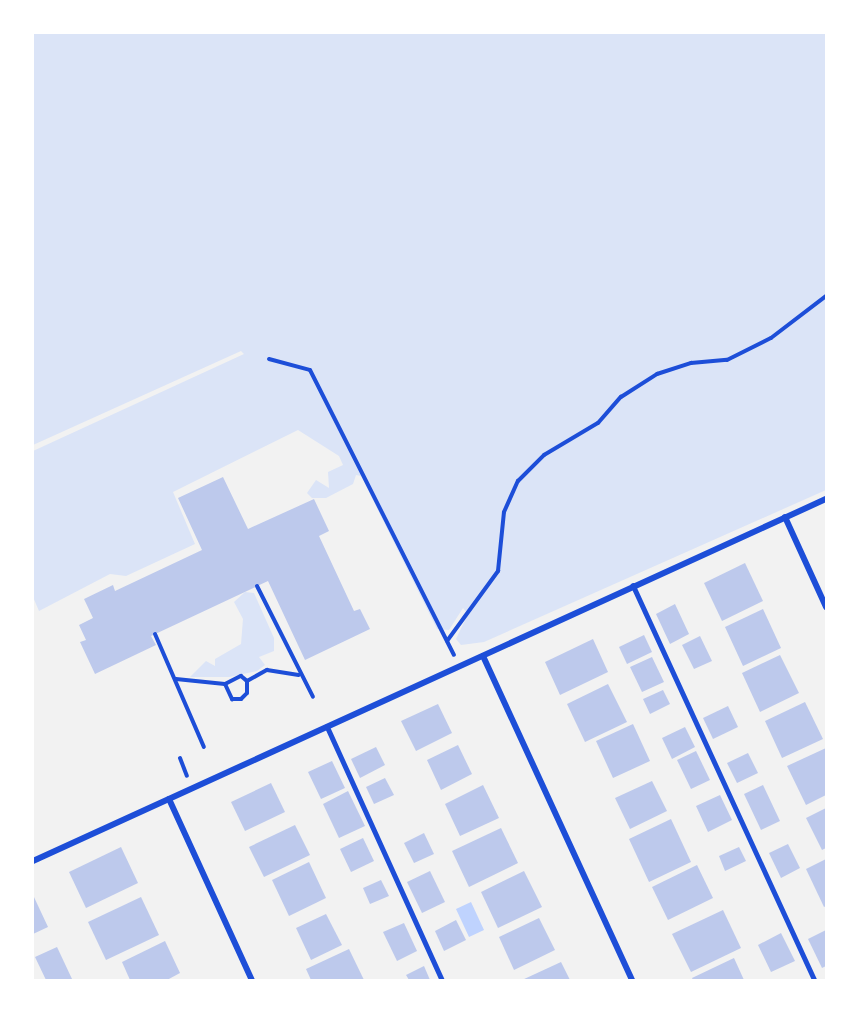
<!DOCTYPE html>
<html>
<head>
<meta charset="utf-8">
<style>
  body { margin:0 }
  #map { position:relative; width:859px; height:1013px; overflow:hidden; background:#f2f2f2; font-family:Mulish,sans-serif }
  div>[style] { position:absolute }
  .green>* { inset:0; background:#dbe4f7 }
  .water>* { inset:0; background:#bfd3fe }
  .building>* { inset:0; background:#bdc9ec }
  .path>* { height:4px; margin:-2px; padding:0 2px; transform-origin:2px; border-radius:2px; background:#1d4ed8 }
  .service>* { height:4.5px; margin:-2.25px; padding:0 2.25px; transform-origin:2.25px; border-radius:2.25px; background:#1d4ed8 }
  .minor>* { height:6px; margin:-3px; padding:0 3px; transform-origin:3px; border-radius:3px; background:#1d4ed8 }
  span { translate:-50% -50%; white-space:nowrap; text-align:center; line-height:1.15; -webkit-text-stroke:6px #fff; paint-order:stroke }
  .frame { position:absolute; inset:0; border:34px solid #fff; pointer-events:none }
</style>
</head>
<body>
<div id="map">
  <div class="green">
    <div style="clip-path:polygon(33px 33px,826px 33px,826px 490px,484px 642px,461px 645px,456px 639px,468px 614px,463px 608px,449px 630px,437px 629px,361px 476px,356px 475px,353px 484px,326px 498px,312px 498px,307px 493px,316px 480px,329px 488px,328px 472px,343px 465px,339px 456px,298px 430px,173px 492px,195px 544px,126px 576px,110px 574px,39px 611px,33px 597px,33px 451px,244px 354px,241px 351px,33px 445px)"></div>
    <div style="clip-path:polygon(245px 592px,254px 593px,274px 638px,274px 651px,259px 657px,265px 665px,257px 671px,229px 677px,190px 677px,206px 661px,215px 666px,215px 659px,241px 644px,243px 619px,234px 602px)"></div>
  </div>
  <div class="water">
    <div style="clip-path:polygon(471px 902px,484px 930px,469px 937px,456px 909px)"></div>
  </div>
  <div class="building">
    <div style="clip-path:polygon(223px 477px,248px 529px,314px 499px,329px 531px,319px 536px,354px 611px,360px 609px,370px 629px,305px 660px,268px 581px,151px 636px,156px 645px,95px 674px,80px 642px,86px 640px,79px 625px,93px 618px,84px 599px,113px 585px,115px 591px,202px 550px,178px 498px)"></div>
    <div style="clip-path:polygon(745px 563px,763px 601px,722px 621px,704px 583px)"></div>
    <div style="clip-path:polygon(675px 604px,689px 634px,670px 644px,656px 614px)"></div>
    <div style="clip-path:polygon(763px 609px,781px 648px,743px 666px,725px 627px)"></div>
    <div style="clip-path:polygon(644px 635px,652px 652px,627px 664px,619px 647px)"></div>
    <div style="clip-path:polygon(700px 636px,712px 661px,694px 669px,682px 645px)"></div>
    <div style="clip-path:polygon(593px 639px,608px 672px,560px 695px,545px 662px)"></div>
    <div style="clip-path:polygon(780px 655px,799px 693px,760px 712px,742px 673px)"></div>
    <div style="clip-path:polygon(652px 657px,664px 682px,642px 692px,630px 667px)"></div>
    <div style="clip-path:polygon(608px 684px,627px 722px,585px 742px,567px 704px)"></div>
    <div style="clip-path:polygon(663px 690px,670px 704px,650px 714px,643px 699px)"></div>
    <div style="clip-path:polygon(805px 702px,823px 739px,782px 758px,765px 721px)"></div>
    <div style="clip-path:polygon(438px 704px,452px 733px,416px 751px,401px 721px)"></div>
    <div style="clip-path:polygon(728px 706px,738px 727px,713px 739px,703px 718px)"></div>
    <div style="clip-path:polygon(633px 724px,650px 761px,613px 778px,596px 741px)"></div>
    <div style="clip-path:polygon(685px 727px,695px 747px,672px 759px,662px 738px)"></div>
    <div style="clip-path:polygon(458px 745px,472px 774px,441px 790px,427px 760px)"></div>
    <div style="clip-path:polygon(376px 747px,385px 765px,360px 778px,351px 759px)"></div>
    <div style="clip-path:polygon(826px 748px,826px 795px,806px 805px,787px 766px)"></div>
    <div style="clip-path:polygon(696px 751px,710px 780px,691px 789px,677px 760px)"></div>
    <div style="clip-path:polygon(748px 753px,758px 773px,737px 783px,727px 763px)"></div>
    <div style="clip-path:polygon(332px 761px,345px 788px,321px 799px,308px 772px)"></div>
    <div style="clip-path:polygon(385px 778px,394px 795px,374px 804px,366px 787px)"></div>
    <div style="clip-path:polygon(652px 781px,667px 811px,630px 829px,615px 798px)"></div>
    <div style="clip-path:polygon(271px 783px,285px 812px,245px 831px,231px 802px)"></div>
    <div style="clip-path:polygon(483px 785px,499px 818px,460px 836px,445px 804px)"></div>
    <div style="clip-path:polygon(763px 785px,780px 821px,761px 830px,744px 794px)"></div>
    <div style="clip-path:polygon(348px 791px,365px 826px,339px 838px,323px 804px)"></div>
    <div style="clip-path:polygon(720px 795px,732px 820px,708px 832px,696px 806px)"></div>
    <div style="clip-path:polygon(826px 808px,826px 848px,822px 850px,806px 818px)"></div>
    <div style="clip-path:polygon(671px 819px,691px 862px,649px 882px,629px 839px)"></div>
    <div style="clip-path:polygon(295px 825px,310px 855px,264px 877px,249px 847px)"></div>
    <div style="clip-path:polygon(501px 828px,518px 863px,469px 887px,452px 851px)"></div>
    <div style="clip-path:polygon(424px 833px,434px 854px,414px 863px,404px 843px)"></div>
    <div style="clip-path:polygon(363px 838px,374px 861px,351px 872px,340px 849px)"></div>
    <div style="clip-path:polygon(788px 844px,800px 868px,781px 878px,769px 853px)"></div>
    <div style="clip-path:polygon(121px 847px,138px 883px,86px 908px,69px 872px)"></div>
    <div style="clip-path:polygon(739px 847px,746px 861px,725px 871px,719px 856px)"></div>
    <div style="clip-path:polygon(826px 859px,826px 906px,824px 907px,806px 869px)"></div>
    <div style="clip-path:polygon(309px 862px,326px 898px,289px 916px,272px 880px)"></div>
    <div style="clip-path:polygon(697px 865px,713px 898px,668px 920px,652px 887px)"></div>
    <div style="clip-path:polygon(430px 871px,445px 902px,422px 913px,407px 882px)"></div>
    <div style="clip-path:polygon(524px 871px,542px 907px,498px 928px,481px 892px)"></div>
    <div style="clip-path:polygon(381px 880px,389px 896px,370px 904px,363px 888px)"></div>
    <div style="clip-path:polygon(33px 895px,48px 927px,33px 934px)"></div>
    <div style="clip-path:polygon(141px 897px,159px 935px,106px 960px,88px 922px)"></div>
    <div style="clip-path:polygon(723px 910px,741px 948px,691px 972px,672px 934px)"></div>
    <div style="clip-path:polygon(326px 914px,342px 945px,311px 960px,296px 928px)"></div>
    <div style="clip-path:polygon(539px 918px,555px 950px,514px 970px,499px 937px)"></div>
    <div style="clip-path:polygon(456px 920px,466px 940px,444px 951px,435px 931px)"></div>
    <div style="clip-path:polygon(404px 923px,417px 951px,397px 961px,383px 932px)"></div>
    <div style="clip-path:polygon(826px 930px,826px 966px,822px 968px,808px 939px)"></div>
    <div style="clip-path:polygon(781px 933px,795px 961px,771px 972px,758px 945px)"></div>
    <div style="clip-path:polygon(165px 941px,180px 973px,167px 980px,130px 980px,122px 962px)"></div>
    <div style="clip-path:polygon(57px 947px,72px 979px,71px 980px,46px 980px,35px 957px)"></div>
    <div style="clip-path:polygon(349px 949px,364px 980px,311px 980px,306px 969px)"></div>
    <div style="clip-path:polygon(734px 958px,744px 980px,693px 980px,692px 978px)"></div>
    <div style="clip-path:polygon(561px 962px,570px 980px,522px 980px)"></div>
    <div style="clip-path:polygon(424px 966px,430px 980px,409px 980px,406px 975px)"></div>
  </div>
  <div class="path">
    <div style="left:269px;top:359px;width:42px;rotate:15deg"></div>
    <div style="left:310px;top:370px;width:319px;rotate:63.2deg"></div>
    <div style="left:257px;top:586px;width:124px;rotate:63.2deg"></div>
    <div style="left:155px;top:634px;width:123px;rotate:66.6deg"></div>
    <div style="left:447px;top:641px;width:87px;rotate:-53.9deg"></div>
    <div style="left:498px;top:571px;width:59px;rotate:-84.2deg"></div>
    <div style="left:504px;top:512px;width:34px;rotate:-66deg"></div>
    <div style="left:518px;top:481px;width:37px;rotate:-45deg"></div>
    <div style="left:544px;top:455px;width:63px;rotate:-30.7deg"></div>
    <div style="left:598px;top:423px;width:35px;rotate:-49deg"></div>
    <div style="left:621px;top:397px;width:43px;rotate:-32.6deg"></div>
    <div style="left:657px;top:374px;width:36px;rotate:-18deg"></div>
    <div style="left:691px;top:363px;width:36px;rotate:-5deg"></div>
    <div style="left:727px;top:360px;width:49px;rotate:-26.6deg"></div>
    <div style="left:771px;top:338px;width:69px;rotate:-37.4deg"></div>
    <div style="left:176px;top:679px;width:49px;rotate:5.8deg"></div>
    <div style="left:225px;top:684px;width:18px;rotate:-27deg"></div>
    <div style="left:241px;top:676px;width:8px;rotate:40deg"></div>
    <div style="left:247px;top:681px;width:23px;rotate:-29deg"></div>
    <div style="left:267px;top:670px;width:32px;rotate:9deg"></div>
    <div style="left:225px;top:684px;width:17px;rotate:65deg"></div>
    <div style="left:232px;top:699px;width:9px"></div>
    <div style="left:241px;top:699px;width:8px;rotate:-45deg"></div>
    <div style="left:247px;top:693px;width:12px;rotate:-90deg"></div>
    <div style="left:180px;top:758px;width:19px;rotate:69deg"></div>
  </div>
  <div class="service">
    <div style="left:633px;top:585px;width:435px;rotate:65.3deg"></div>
    <div style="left:327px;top:726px;width:279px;rotate:65.6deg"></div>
  </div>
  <div class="minor">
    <div style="left:785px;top:517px;width:99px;rotate:65.5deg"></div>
    <div style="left:483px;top:656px;width:357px;rotate:65.3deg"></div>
    <div style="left:169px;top:799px;width:199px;rotate:65.4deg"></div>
    <div style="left:33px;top:861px;width:872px;rotate:-24.54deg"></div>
  </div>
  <div class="frame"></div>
</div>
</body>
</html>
